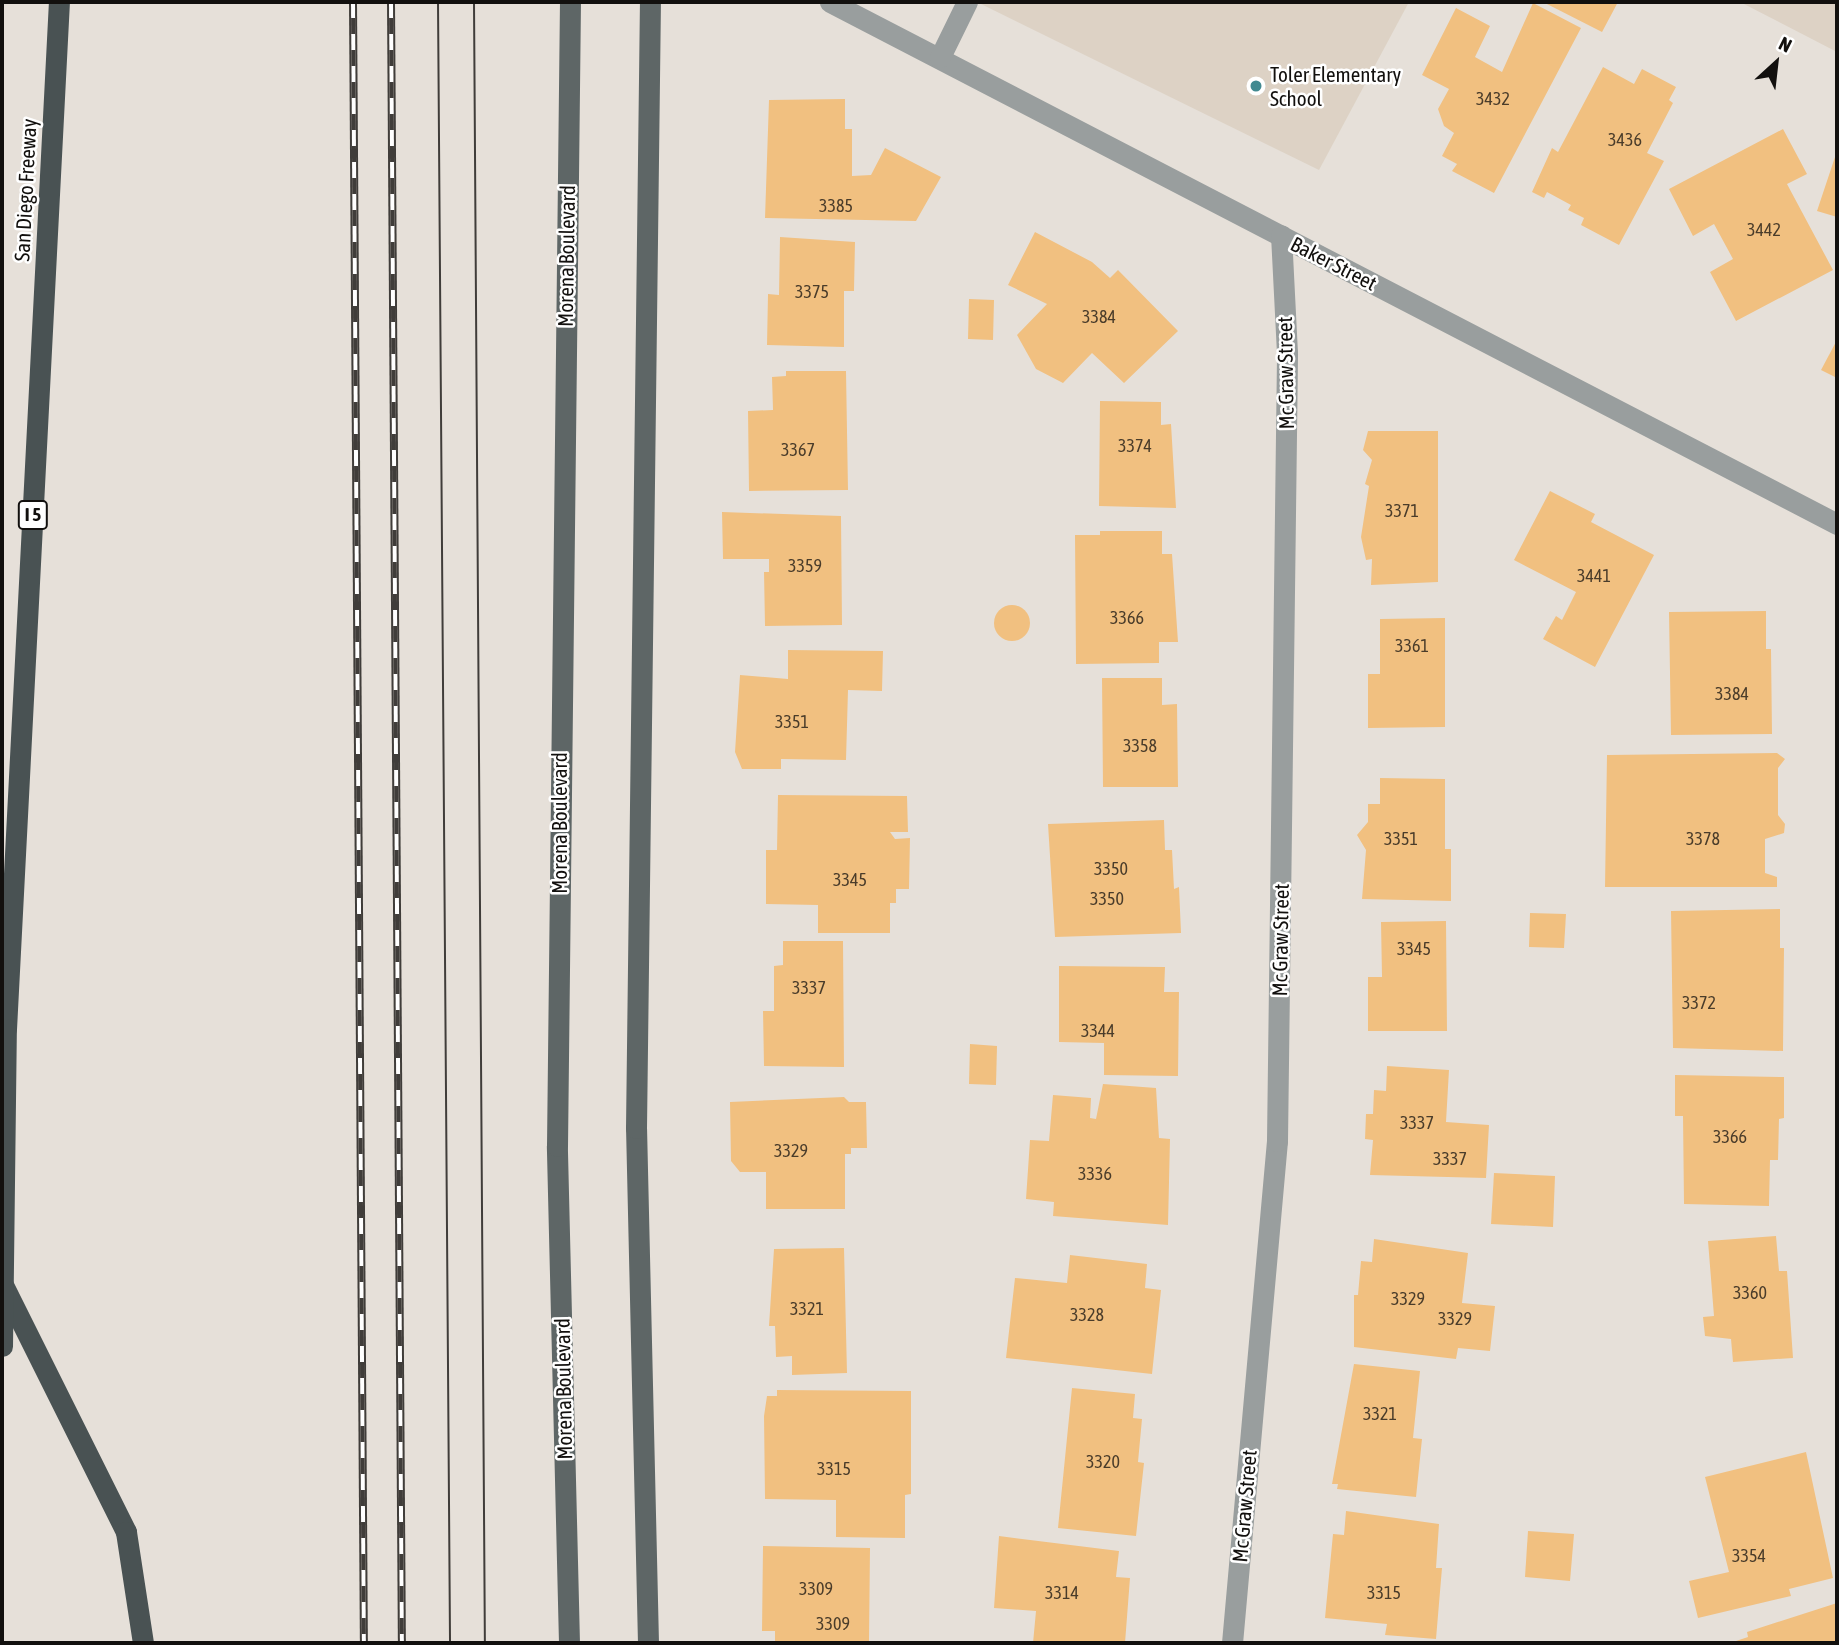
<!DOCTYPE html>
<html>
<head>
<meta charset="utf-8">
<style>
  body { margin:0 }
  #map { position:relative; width:1839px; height:1645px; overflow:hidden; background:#e6e0d9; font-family:"Asap Condensed",sans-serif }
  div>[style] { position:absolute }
  .built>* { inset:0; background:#ddd2c5 }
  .building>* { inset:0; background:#f1c080 }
  .round { border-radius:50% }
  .minor>* { height:21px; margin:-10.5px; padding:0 10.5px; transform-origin:10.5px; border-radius:10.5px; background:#999e9e }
  .major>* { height:21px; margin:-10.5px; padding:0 10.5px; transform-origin:10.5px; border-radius:10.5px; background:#5e6666 }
  .highway>* { height:21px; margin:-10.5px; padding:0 10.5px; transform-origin:10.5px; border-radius:10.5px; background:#495253 }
  .tram>* { height:2px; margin:-1px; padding:0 1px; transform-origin:1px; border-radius:1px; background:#403d3a }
  .rail>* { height:8px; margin-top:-4px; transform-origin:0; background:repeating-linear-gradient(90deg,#fff 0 16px,#403d3a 0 32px); box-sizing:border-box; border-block:2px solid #403d3a }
  .highway-bridge>* { height:21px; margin:-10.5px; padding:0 10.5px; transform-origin:10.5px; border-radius:10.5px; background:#495253 }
  .dots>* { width:19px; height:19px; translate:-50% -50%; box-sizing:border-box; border:4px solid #fff; border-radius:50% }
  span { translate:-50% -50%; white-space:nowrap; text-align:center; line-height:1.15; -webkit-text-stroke:5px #fff; paint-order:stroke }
  .number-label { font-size:18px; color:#4a3c2a }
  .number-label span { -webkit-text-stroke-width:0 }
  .shield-label span { padding:2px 5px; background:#fff; border:2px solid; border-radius:5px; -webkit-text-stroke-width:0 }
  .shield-label { font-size:19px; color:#12100e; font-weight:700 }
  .poi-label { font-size:21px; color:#12100e }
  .left { translate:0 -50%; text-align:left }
  .street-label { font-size:21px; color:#12100e }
  .frame { position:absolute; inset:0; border:4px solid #12100e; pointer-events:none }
  .north { position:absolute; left:1741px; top:28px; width:70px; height:70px; -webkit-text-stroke:5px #fff; paint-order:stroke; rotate:27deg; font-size:19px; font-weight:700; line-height:28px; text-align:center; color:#12100e }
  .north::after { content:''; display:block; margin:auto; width:24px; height:32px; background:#12100e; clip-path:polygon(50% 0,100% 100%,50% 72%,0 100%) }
</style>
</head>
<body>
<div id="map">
  <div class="built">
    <div style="clip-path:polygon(977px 2px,1409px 2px,1319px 170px)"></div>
    <div style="clip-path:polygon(1740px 2px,1837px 2px,1837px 52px)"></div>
  </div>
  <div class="building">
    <div style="clip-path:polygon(1543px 2px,1618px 2px,1602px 32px)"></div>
    <div style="clip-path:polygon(1533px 3px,1581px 28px,1494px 193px,1452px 171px,1457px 164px,1442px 156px,1454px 133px,1444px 126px,1438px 109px,1449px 89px,1422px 75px,1456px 8px,1490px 26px,1475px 57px,1502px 72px)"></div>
    <div style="clip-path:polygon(1603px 67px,1634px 84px,1642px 69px,1676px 87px,1669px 100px,1673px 103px,1647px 153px,1664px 161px,1619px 245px,1581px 225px,1584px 218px,1568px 210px,1571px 205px,1547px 192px,1544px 198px,1532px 192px,1552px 148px,1558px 152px)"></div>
    <div style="clip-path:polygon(845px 99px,845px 129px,852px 129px,852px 176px,871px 175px,885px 148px,941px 177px,916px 221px,765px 218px,769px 100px)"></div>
    <div style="clip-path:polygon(1783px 129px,1807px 174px,1787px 184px,1833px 270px,1736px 321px,1710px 272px,1733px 259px,1714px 224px,1693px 236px,1669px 189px)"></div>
    <div style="clip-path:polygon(1837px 151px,1837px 217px,1817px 211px)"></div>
    <div style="clip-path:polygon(1035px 232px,1092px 262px,1110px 278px,1118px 270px,1178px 331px,1124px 383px,1092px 353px,1063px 383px,1036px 369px,1017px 335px,1047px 304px,1008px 285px)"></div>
    <div style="clip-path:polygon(780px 237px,855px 242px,854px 291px,844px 291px,844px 347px,767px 345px,768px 294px,779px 295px)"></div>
    <div style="clip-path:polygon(969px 299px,994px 300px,993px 340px,968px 339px)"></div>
    <div style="clip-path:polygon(1837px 340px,1837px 378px,1821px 370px)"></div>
    <div style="clip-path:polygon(786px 371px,846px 371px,848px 490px,749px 491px,748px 411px,773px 410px,772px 377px,786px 376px)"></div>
    <div style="clip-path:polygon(1100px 401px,1161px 402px,1161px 425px,1171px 424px,1176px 508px,1099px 506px)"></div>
    <div style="clip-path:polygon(1368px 431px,1438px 431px,1438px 582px,1371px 585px,1372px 559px,1366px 560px,1361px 537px,1369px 486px,1365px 484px,1372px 460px,1363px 450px)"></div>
    <div style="clip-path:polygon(1550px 491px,1595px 514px,1591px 522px,1654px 555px,1595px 667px,1543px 639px,1556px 616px,1562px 620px,1576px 592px,1514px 560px)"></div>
    <div style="clip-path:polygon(722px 512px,841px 516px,842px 625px,765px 626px,764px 572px,769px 572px,769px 559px,723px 559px)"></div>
    <div style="clip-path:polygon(1100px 531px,1162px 531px,1162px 554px,1172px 554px,1178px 642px,1159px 642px,1159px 663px,1076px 664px,1075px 535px,1100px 535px)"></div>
    <div class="round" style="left:994px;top:605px;width:36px;height:36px"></div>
    <div style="clip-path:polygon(1766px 611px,1766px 649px,1771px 649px,1772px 734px,1671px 735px,1669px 612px)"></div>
    <div style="clip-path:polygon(1445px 618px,1445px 727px,1368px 728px,1368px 674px,1380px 674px,1380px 619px)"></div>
    <div style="clip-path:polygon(788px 650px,883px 651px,882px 691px,848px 690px,846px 760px,781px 759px,781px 769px,742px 769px,735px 752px,740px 675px,788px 679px)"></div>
    <div style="clip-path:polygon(1102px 678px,1162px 678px,1162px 705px,1177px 704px,1178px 787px,1103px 787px)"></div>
    <div style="clip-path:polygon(1777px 753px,1785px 759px,1778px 768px,1778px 815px,1785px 824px,1784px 833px,1765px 839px,1765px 873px,1777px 877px,1777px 887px,1605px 887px,1607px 755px)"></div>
    <div style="clip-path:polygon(1380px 778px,1445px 779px,1445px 849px,1451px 849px,1451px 901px,1362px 899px,1366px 850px,1357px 835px,1368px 822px,1368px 804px,1380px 804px)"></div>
    <div style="clip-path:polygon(778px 795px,907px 796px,908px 832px,890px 832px,895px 839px,910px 838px,909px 889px,896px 889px,896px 903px,890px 903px,890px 933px,818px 933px,818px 905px,766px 904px,766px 850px,777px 850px)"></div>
    <div style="clip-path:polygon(1164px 820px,1165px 850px,1172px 850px,1174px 889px,1179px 887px,1181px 933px,1055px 937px,1048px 824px)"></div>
    <div style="clip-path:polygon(1780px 909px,1780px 948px,1784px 948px,1783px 1051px,1673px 1048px,1671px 911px)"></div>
    <div style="clip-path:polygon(1530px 913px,1566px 914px,1564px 948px,1529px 947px)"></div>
    <div style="clip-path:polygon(1446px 921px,1447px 1031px,1368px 1031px,1368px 977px,1382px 977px,1381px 922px)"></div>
    <div style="clip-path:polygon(783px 941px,843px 941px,844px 1067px,764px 1066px,763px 1011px,774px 1011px,774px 966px,783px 965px)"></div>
    <div style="clip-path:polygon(1059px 966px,1165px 967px,1164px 992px,1179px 992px,1178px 1076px,1104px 1075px,1104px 1043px,1059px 1042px)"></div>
    <div style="clip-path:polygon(970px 1044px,997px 1046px,996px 1085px,969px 1084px)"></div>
    <div style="clip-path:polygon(1387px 1066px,1449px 1070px,1446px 1122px,1489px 1125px,1486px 1178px,1370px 1175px,1373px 1140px,1365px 1139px,1366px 1114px,1373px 1114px,1374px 1090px,1386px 1091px)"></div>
    <div style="clip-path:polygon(1675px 1075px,1784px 1077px,1784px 1118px,1779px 1119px,1778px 1160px,1770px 1160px,1769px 1206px,1684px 1204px,1683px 1116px,1675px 1116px)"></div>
    <div style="clip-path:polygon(1103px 1084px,1156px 1088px,1159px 1138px,1170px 1139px,1168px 1225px,1053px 1216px,1054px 1202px,1026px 1199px,1030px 1140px,1049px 1141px,1053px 1095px,1091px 1098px,1090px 1118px,1096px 1119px)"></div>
    <div style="clip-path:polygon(844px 1097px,849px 1102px,866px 1102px,867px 1148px,851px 1148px,851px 1154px,845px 1154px,845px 1209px,766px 1209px,766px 1172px,740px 1172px,731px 1161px,730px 1102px)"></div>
    <div style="clip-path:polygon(1494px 1173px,1555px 1176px,1553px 1227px,1491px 1224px)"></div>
    <div style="clip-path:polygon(1776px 1236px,1779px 1271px,1787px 1271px,1793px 1358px,1733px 1362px,1731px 1339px,1705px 1336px,1703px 1317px,1714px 1316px,1708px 1241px)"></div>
    <div style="clip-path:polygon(1374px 1239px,1468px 1253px,1462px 1303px,1495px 1306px,1490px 1351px,1458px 1348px,1456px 1359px,1354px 1347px,1354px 1295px,1358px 1295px,1361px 1261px,1372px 1262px)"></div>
    <div style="clip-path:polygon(844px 1248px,847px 1373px,792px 1375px,792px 1356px,776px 1357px,775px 1326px,769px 1326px,774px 1249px)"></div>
    <div style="clip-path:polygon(1070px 1255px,1147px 1264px,1145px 1288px,1161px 1290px,1152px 1374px,1006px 1358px,1015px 1278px,1067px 1283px)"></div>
    <div style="clip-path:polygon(1354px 1364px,1420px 1371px,1413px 1438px,1422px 1439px,1416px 1497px,1337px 1489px,1338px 1484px,1332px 1484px)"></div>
    <div style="clip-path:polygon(1072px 1388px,1135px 1394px,1133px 1418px,1142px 1419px,1138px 1462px,1144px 1463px,1136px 1536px,1058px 1528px)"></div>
    <div style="clip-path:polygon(777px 1390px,911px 1391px,911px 1494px,905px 1495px,905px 1538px,836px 1537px,836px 1500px,765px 1499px,764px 1416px,767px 1396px,777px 1396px)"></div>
    <div style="clip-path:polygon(1806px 1452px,1833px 1578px,1789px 1589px,1791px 1596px,1698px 1618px,1689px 1581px,1729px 1572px,1705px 1477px)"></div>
    <div style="clip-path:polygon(1346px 1511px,1439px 1524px,1436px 1568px,1442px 1568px,1436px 1639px,1385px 1635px,1387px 1624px,1325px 1618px,1333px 1534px,1344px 1535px)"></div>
    <div style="clip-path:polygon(1528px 1531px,1574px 1534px,1570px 1581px,1525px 1577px)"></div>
    <div style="clip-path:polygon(999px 1536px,1119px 1551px,1116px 1577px,1130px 1578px,1125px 1643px,1033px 1643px,1036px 1611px,994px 1608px)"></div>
    <div style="clip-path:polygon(763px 1546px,870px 1548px,869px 1643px,775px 1643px,775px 1631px,762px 1631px)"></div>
    <div style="clip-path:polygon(1837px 1603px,1837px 1643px,1730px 1643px,1748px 1637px,1747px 1632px)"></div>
  </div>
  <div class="minor">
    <div style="left:830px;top:2px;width:1134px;rotate:27.4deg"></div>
    <div style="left:940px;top:57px;width:61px;rotate:-63.9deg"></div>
    <div style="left:1232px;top:1643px;width:504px;rotate:-84.88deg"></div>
    <div style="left:1277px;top:1141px;width:788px;rotate:-89.27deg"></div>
    <div style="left:1287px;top:353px;width:118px;rotate:-92.9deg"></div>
  </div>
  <div class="major">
    <div style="left:569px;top:1643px;width:497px;rotate:-91.4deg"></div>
    <div style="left:557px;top:1146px;width:1144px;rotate:-89.35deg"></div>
    <div style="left:648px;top:1643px;width:515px;rotate:-91.33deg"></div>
    <div style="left:636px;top:1128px;width:1126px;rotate:-89.29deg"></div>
  </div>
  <div class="highway">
    <div style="left:6px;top:1029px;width:1028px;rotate:-87.05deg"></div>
    <div style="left:2px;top:1283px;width:278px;rotate:63.5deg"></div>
    <div style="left:126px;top:1532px;width:112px;rotate:81.3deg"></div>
  </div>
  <div class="tram">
    <div style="left:438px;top:2px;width:1641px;rotate:89.58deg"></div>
    <div style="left:474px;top:2px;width:1641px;rotate:89.62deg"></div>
  </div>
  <div class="rail">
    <div style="left:353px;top:2px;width:1641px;rotate:89.62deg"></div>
    <div style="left:391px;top:2px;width:1641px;rotate:89.62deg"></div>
  </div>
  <div class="highway-bridge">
    <div style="left:2px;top:1346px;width:317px;rotate:-89.3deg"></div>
  </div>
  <div class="dots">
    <div style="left:1256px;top:86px;background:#418990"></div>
  </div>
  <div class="number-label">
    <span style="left:1493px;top:99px">3432</span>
    <span style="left:1625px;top:140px">3436</span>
    <span style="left:836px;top:206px">3385</span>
    <span style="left:1764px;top:230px">3442</span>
    <span style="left:812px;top:292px">3375</span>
    <span style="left:1099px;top:317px">3384</span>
    <span style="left:1135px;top:446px">3374</span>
    <span style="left:798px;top:450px">3367</span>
    <span style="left:1402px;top:511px">3371</span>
    <span style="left:805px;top:566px">3359</span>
    <span style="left:1594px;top:576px">3441</span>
    <span style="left:1127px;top:618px">3366</span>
    <span style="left:1412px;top:646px">3361</span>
    <span style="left:1732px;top:694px">3384</span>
    <span style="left:792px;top:722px">3351</span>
    <span style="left:1140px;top:746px">3358</span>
    <span style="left:1401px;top:839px">3351</span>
    <span style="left:1703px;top:839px">3378</span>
    <span style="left:1111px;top:869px">3350</span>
    <span style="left:850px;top:880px">3345</span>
    <span style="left:1107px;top:899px">3350</span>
    <span style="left:1414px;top:949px">3345</span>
    <span style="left:809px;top:988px">3337</span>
    <span style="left:1699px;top:1003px">3372</span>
    <span style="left:1098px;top:1031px">3344</span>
    <span style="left:1417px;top:1123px">3337</span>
    <span style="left:1730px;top:1137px">3366</span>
    <span style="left:791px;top:1151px">3329</span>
    <span style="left:1450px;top:1159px">3337</span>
    <span style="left:1095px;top:1174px">3336</span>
    <span style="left:1750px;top:1293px">3360</span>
    <span style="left:1408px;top:1299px">3329</span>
    <span style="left:807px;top:1309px">3321</span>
    <span style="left:1087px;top:1315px">3328</span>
    <span style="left:1455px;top:1319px">3329</span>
    <span style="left:1380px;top:1414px">3321</span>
    <span style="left:1103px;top:1462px">3320</span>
    <span style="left:834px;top:1469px">3315</span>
    <span style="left:1749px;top:1556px">3354</span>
    <span style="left:816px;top:1589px">3309</span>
    <span style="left:1062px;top:1593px">3314</span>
    <span style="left:1384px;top:1593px">3315</span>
    <span style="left:833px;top:1624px">3309</span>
  </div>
  <div class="shield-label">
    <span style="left:33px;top:515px">I 5</span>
  </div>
  <div class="poi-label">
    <span class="left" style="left:1270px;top:86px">Toler Elementary<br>School</span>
  </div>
  <div class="street-label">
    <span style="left:25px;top:190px;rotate:-87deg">San Diego Freeway</span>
    <span style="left:566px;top:256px;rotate:-89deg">Morena Boulevard</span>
    <span style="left:1334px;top:263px;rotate:27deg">Baker Street</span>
    <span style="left:1285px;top:373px;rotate:-91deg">Mc Graw Street</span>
    <span style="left:559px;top:823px;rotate:-90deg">Morena Boulevard</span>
    <span style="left:1280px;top:940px;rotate:-89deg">Mc Graw Street</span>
    <span style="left:563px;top:1389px;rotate:-91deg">Morena Boulevard</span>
    <span style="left:1244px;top:1506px;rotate:-85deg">Mc Graw Street</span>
  </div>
  <div class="frame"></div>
  <div class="north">N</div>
</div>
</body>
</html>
